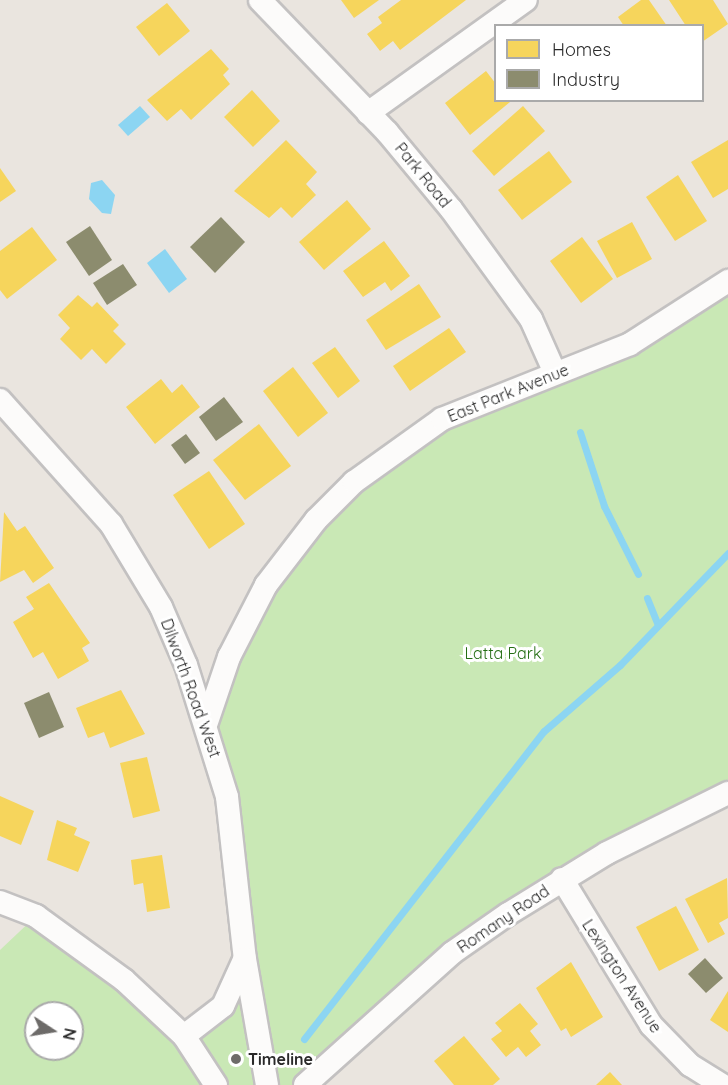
<!DOCTYPE html>
<html>
<head>
<meta charset="utf-8">
<style>
  body { margin:0 }
  #map { position:relative; width:728px; height:1085px; overflow:hidden; background:#eae5df; font-family:Quicksand,sans-serif }
  div>[style] { position:absolute }
  .green>* { inset:0; background:#c9e8b5 }
  .water>* { inset:0; background:#8cd5f2 }
  .homes>* { inset:0; background:#f6d55c }
  .industry>* { inset:0; background:#8c8c6e }
  .stream>* { height:7px; margin:-3.5px; padding:0 3.5px; transform-origin:3.5px; border-radius:3.5px; background:#8cd5f2 }
  .roads { filter:drop-shadow(2px 0 #c3c1c1) drop-shadow(-2px 0 #c3c1c1) drop-shadow(0 2px #c3c1c1) drop-shadow(0 -2px #c3c1c1) }
  .minor>* { height:22px; margin:-11px; padding:0 11px; transform-origin:11px; border-radius:11px; background:#fcfbfa }
  .dots>* { width:16px; height:16px; translate:-50% -50%; box-sizing:border-box; border:3px solid #fff; border-radius:50% }
  span { translate:-50% -50%; white-space:nowrap; text-align:center; line-height:1.15; -webkit-text-stroke:6px #fff; paint-order:stroke }
  .street-label { font-size:16px; color:#2a2a2a }
  .park-label { font-size:16px; color:#246e13 }
  .poi-label { font-size:16px; color:#2a2a2a; font-weight:700 }
  .left { translate:0 -50%; text-align:left }
  .legend { position:absolute; left:494px; top:24px; width:210px; height:78px; box-sizing:border-box; background:#fff; border:2px solid #aaa; margin:0; padding:8px 10px; list-style:none; font-size:18px; color:#2a2a2a }
  .legend li { display:flex; align-items:center; gap:12px; height:30px }
  .legend b { width:30px; border:2px solid #aaa }
  .north { position:absolute; left:24px; top:1001px; width:60px; height:60px; box-sizing:border-box; background:#fff; border:2px solid #aaa; border-radius:50%; rotate:102deg; font-size:16px; font-weight:700; line-height:24px; text-align:center; color:#2a2a2a }
  .north::after { content:''; display:block; margin:auto; width:21px; height:27px; background:#6d6b69; clip-path:polygon(50% 0,100% 100%,50% 72%,0 100%) }
</style>
</head>
<body>
<div id="map">
  <div class="green">
    <div style="clip-path:polygon(evenodd,728px 281px,728px 793px,562px 879px,305px 1085px,0 1085px,0 950px,36px 916px,184px 1036px,239px 980px,207px 722px,266px 585px,396px 448px,728px 281px,36px 1013px,72px 1013px,72px 1049px,36px 1049px,36px 1013px)"></div>
  </div>
  <div class="water">
    <div style="clip-path:polygon(140px 106px,150px 117px,128px 136px,118px 125px)"></div>
    <div style="clip-path:polygon(102px 180px,115px 195px,111px 214px,102px 213px,89px 199px,91px 183px)"></div>
    <div style="clip-path:polygon(165px 249px,187px 279px,169px 293px,147px 263px)"></div>
  </div>
  <div class="homes">
    <div style="clip-path:polygon(341px 0,379px 0,354px 18px)"></div>
    <div style="clip-path:polygon(401px 0,466px 0,400px 50px,393px 41px,380px 51px,367px 34px,382px 23px,378px 17px)"></div>
    <div style="clip-path:polygon(641px 0,649px 0,667px 26px,624px 26px,618px 17px)"></div>
    <div style="clip-path:polygon(669px 0,713px 0,728px 24px,702px 42px,702px 26px,686px 26px)"></div>
    <div style="clip-path:polygon(167px 3px,190px 31px,159px 56px,136px 27px)"></div>
    <div style="clip-path:polygon(211px 49px,229px 69px,223px 75px,230px 84px,191px 120px,181px 109px,167px 121px,147px 100px)"></div>
    <div style="clip-path:polygon(486px 71px,496px 84px,496px 100px,510px 102px,470px 135px,445px 103px)"></div>
    <div style="clip-path:polygon(252px 90px,280px 121px,253px 147px,224px 117px)"></div>
    <div style="clip-path:polygon(523px 106px,545px 131px,494px 176px,472px 151px)"></div>
    <div style="clip-path:polygon(286px 140px,317px 172px,306px 184px,316px 195px,292px 218px,281px 207px,269px 218px,234px 191px)"></div>
    <div style="clip-path:polygon(728px 140px,728px 189px,713px 198px,691px 162px)"></div>
    <div style="clip-path:polygon(549px 151px,572px 182px,522px 220px,498px 190px)"></div>
    <div style="clip-path:polygon(0 168px,16px 191px,0 202px)"></div>
    <div style="clip-path:polygon(678px 175px,707px 221px,675px 241px,646px 197px)"></div>
    <div style="clip-path:polygon(347px 200px,371px 229px,324px 270px,299px 242px)"></div>
    <div style="clip-path:polygon(632px 222px,652px 259px,617px 278px,597px 241px)"></div>
    <div style="clip-path:polygon(32px 227px,57px 260px,7px 299px,0 290px,0 251px)"></div>
    <div style="clip-path:polygon(582px 237px,613px 279px,581px 303px,550px 261px)"></div>
    <div style="clip-path:polygon(384px 241px,410px 276px,391px 291px,385px 282px,363px 297px,343px 271px)"></div>
    <div style="clip-path:polygon(419px 284px,441px 317px,386px 350px,366px 320px)"></div>
    <div style="clip-path:polygon(78px 295px,92px 307px,97px 302px,119px 325px,113px 331px,126px 344px,106px 364px,92px 349px,81px 360px,60px 339px,70px 328px,58px 315px)"></div>
    <div style="clip-path:polygon(449px 328px,466px 352px,410px 391px,393px 366px)"></div>
    <div style="clip-path:polygon(335px 347px,360px 381px,338px 398px,312px 363px)"></div>
    <div style="clip-path:polygon(293px 367px,328px 413px,298px 437px,263px 391px)"></div>
    <div style="clip-path:polygon(161px 379px,172px 393px,182px 384px,200px 407px,155px 444px,126px 407px)"></div>
    <div style="clip-path:polygon(259px 424px,291px 466px,245px 500px,213px 460px)"></div>
    <div style="clip-path:polygon(209px 471px,245px 524px,209px 549px,173px 495px)"></div>
    <div style="clip-path:polygon(4px 512px,17px 531px,25px 526px,54px 568px,33px 583px,24px 570px,0 582px)"></div>
    <div style="clip-path:polygon(49px 583px,90px 643px,82px 648px,89px 661px,58px 679px,43px 652px,33px 658px,13px 622px,34px 609px,26px 597px)"></div>
    <div style="clip-path:polygon(121px 690px,145px 734px,110px 748px,104px 732px,88px 738px,76px 708px)"></div>
    <div style="clip-path:polygon(147px 757px,160px 811px,133px 818px,120px 763px)"></div>
    <div style="clip-path:polygon(0 796px,34px 811px,21px 845px,0 836px)"></div>
    <div style="clip-path:polygon(57px 820px,77px 828px,74px 835px,90px 842px,78px 872px,47px 860px)"></div>
    <div style="clip-path:polygon(162px 855px,170px 908px,147px 912px,143px 883px,134px 885px,131px 860px)"></div>
    <div style="clip-path:polygon(727px 878px,728px 918px,719px 923px,725px 934px,708px 943px,685px 899px)"></div>
    <div style="clip-path:polygon(676px 906px,699px 950px,659px 971px,636px 927px)"></div>
    <div style="clip-path:polygon(571px 962px,603px 1017px,571px 1037px,566px 1028px,561px 1031px,536px 988px)"></div>
    <div style="clip-path:polygon(728px 991px,728px 1032px,710px 1020px)"></div>
    <div style="clip-path:polygon(520px 1003px,538px 1024px,530px 1031px,541px 1045px,526px 1057px,518px 1047px,506px 1057px,491px 1039px,502px 1031px,495px 1023px)"></div>
    <div style="clip-path:polygon(464px 1036px,500px 1079px,493px 1085px,454px 1085px,434px 1061px)"></div>
    <div style="clip-path:polygon(610px 1072px,622px 1085px,596px 1085px)"></div>
  </div>
  <div class="industry">
    <div style="clip-path:polygon(221px 217px,245px 242px,215px 273px,190px 247px)"></div>
    <div style="clip-path:polygon(90px 226px,112px 260px,89px 276px,66px 242px)"></div>
    <div style="clip-path:polygon(123px 264px,137px 285px,107px 305px,93px 283px)"></div>
    <div style="clip-path:polygon(224px 397px,243px 422px,216px 441px,199px 417px)"></div>
    <div style="clip-path:polygon(186px 434px,200px 453px,185px 464px,171px 445px)"></div>
    <div style="clip-path:polygon(49px 692px,64px 727px,39px 738px,24px 703px)"></div>
    <div style="clip-path:polygon(705px 958px,723px 978px,706px 993px,688px 974px)"></div>
  </div>
  <div class="stream">
    <div style="left:580px;top:432px;width:78px;rotate:72deg"></div>
    <div style="left:604px;top:506px;width:76px;rotate:63.4deg"></div>
    <div style="left:647px;top:598px;width:29px;rotate:68deg"></div>
    <div style="left:304px;top:1039px;width:390px;rotate:-52.1deg"></div>
    <div style="left:544px;top:731px;width:101px;rotate:-41deg"></div>
    <div style="left:620px;top:665px;width:156px;rotate:-46deg"></div>
  </div>
  <div class="roads">
    <div class="minor">
      <div style="left:260px;top:0;width:183px;rotate:46.1deg"></div>
      <div style="left:387px;top:132px;width:100px;rotate:50.3deg"></div>
      <div style="left:451px;top:209px;width:136px;rotate:54deg"></div>
      <div style="left:531px;top:319px;width:59px;rotate:66deg"></div>
      <div style="left:368px;top:113px;width:194px;rotate:-35.6deg"></div>
      <div style="left:0;top:400px;width:166px;rotate:48.2deg"></div>
      <div style="left:111px;top:524px;width:97px;rotate:58.9deg"></div>
      <div style="left:161px;top:607px;width:63px;rotate:66.7deg"></div>
      <div style="left:186px;top:665px;width:138px;rotate:72.7deg"></div>
      <div style="left:227px;top:797px;width:163px;rotate:83.7deg"></div>
      <div style="left:245px;top:959px;width:128px;rotate:80.1deg"></div>
      <div style="left:207px;top:722px;width:69px;rotate:-71.3deg"></div>
      <div style="left:229px;top:657px;width:81px;rotate:-62.8deg"></div>
      <div style="left:266px;top:585px;width:82px;rotate:-52.4deg"></div>
      <div style="left:316px;top:520px;width:54px;rotate:-45deg"></div>
      <div style="left:354px;top:482px;width:108px;rotate:-35.6deg"></div>
      <div style="left:442px;top:419px;width:202px;rotate:-21.7deg"></div>
      <div style="left:630px;top:344px;width:117px;rotate:-32.7deg"></div>
      <div style="left:562px;top:879px;width:171px;rotate:58.6deg"></div>
      <div style="left:651px;top:1025px;width:56px;rotate:45.7deg"></div>
      <div style="left:690px;top:1065px;width:38px;rotate:32deg"></div>
      <div style="left:0;top:902px;width:39px;rotate:21deg"></div>
      <div style="left:36px;top:916px;width:109px;rotate:36deg"></div>
      <div style="left:124px;top:980px;width:82px;rotate:43deg"></div>
      <div style="left:184px;top:1036px;width:59px;rotate:56.9deg"></div>
      <div style="left:184px;top:1036px;width:49px;rotate:-37.6deg"></div>
      <div style="left:223px;top:1006px;width:51px;rotate:-65.5deg"></div>
      <div style="left:305px;top:1085px;width:198px;rotate:-41.9deg"></div>
      <div style="left:452px;top:953px;width:68px;rotate:-34.9deg"></div>
      <div style="left:508px;top:914px;width:116px;rotate:-31.6deg"></div>
      <div style="left:607px;top:853px;width:135px;rotate:-26.4deg"></div>
    </div>
  </div>
  <div class="dots">
    <div style="left:236px;top:1059px;background:#6d6b69"></div>
  </div>
  <div class="street-label">
    <span style="left:423px;top:175px;rotate:51deg">Park Road</span>
    <span style="left:508px;top:393px;rotate:-22deg">East Park Avenue</span>
    <span style="left:191px;top:688px;rotate:70deg">Dilworth Road West</span>
    <span style="left:503px;top:919px;rotate:-34deg">Romany Road</span>
    <span style="left:622px;top:976px;rotate:57deg">Lexington Avenue</span>
  </div>
  <div class="park-label">
    <span style="left:503px;top:653px">Latta Park</span>
  </div>
  <div class="poi-label">
    <span class="left" style="left:248px;top:1059px">Timeline</span>
  </div>
  <ul class="legend">
  <li><b style="height:16px;background:#f6d55c"></b>Homes</li>
  <li><b style="height:16px;background:#8c8c6e"></b>Industry</li>
  </ul>
  <div class="north">N</div>
</div>
</body>
</html>
